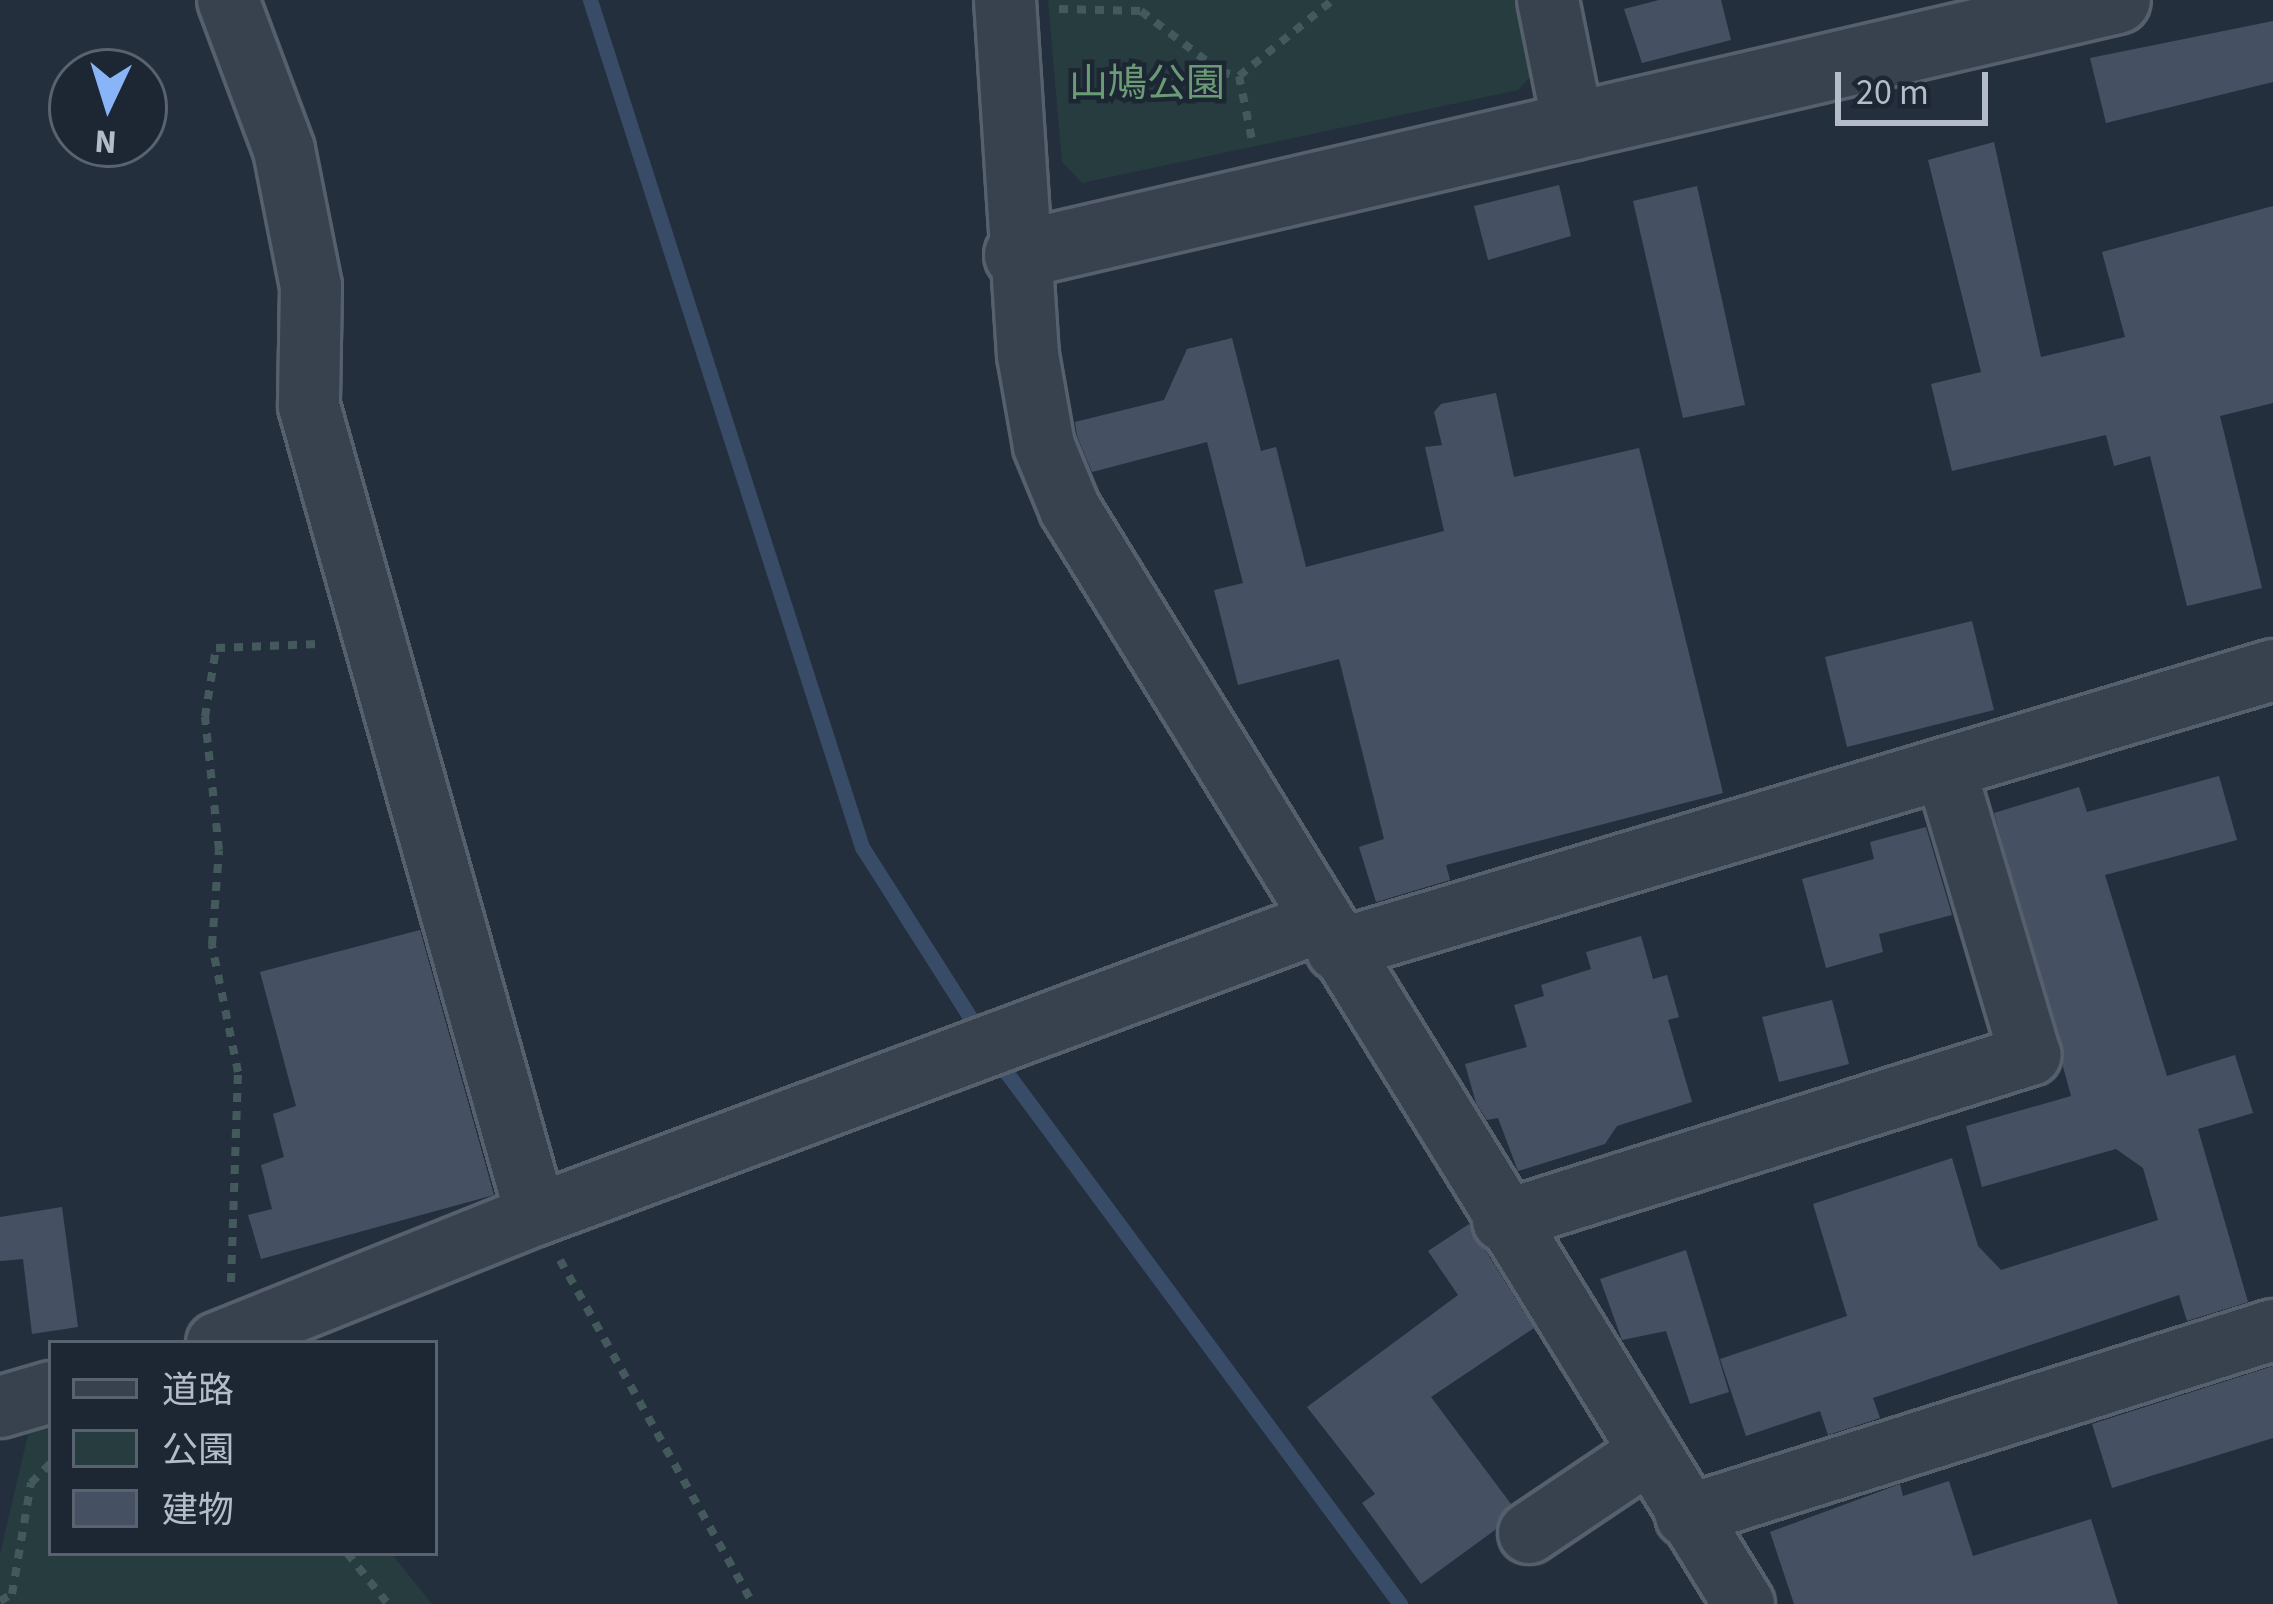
<!DOCTYPE html>
<html>
<head>
<meta charset="utf-8">
<style>
  body { margin:0 }
  #map { position:relative; width:2273px; height:1604px; overflow:hidden; background:#242f3e; font-family:"Source Sans 3","Noto Sans JP",sans-serif }
  div>[style] { position:absolute }
  .green>* { inset:0; background:#263c3f }
  .stream>* { height:15px; margin:-7.5px; padding:0 7.5px; transform-origin:7.5px; border-radius:7.5px; background:#394c67 }
  .building>* { inset:0; background:#455162 }
  .path>* { height:8px; margin-top:-4px; transform-origin:0; background:repeating-linear-gradient(90deg,#44595c 0 9px,transparent 0 18px) }
  .roads { filter:drop-shadow(3px 0 #565f6c) drop-shadow(-3px 0 #565f6c) drop-shadow(0 3px #565f6c) drop-shadow(0 -3px #565f6c) }
  .minor>* { height:60px; margin:-30px; padding:0 30px; transform-origin:30px; border-radius:30px; background:#38414e }
  .tertiary>* { height:66px; margin:-33px; padding:0 33px; transform-origin:33px; border-radius:33px; background:#38414e }
  span { translate:-50% -50%; white-space:nowrap; text-align:center; line-height:1.15; -webkit-text-stroke:9px #1d2633; paint-order:stroke }
  .park-label { font-size:39px; color:#6b9a76 }
  .legend { position:absolute; left:48px; top:1340px; width:390px; height:216px; box-sizing:border-box; background:#1d2633; border:3px solid #59626f; margin:0; padding:15px 21px; list-style:none; font-size:36px; color:#b4bcc9 }
  .legend li { display:flex; align-items:center; gap:24px; height:60px }
  .legend b { width:60px; border:3px solid #59626f }
  .north { position:absolute; left:48px; top:48px; width:120px; height:120px; box-sizing:border-box; background:#1d2633; border:3px solid #59626f; border-radius:50%; rotate:184deg; font-size:33px; font-weight:700; line-height:48px; text-align:center; color:#b4bcc9 }
  .north::after { content:''; display:block; margin:auto; width:42px; height:54px; background:#8ab4f8; clip-path:polygon(50% 0,100% 100%,50% 72%,0 100%) }
  .scale { position:absolute; left:1835px; top:72px; width:153px; height:54px; box-sizing:border-box; border:6px solid #b4bcc9; border-top:0; padding-left:15px; font-size:36px; line-height:42px; white-space:nowrap; color:#b4bcc9; -webkit-text-stroke:9px #1d2633; paint-order:stroke }
</style>
</head>
<body>
<div id="map">
  <div class="green">
    <div style="clip-path:polygon(1048px 0,1522px 0,1536px 71px,1518px 90px,1082px 183px,1062px 162px)"></div>
    <div style="clip-path:polygon(51px 1421px,51px 1553px,391px 1553px,432px 1604px,0 1604px,0 1554px,30px 1426px)"></div>
  </div>
  <div class="stream">
    <div style="left:590px;top:0;width:890px;rotate:72.2deg"></div>
    <div style="left:862px;top:847px;width:224px;rotate:57.6deg"></div>
    <div style="left:995px;top:1057px;width:681px;rotate:53.48deg"></div>
  </div>
  <div class="building">
    <div style="clip-path:polygon(1659px 0,1721px 0,1731px 40px,1642px 63px,1624px 9px)"></div>
    <div style="clip-path:polygon(2273px 21px,2273px 82px,2106px 123px,2090px 58px)"></div>
    <div style="clip-path:polygon(1994px 142px,2041px 357px,2125px 337px,2102px 252px,2273px 206px,2273px 403px,2220px 416px,2262px 588px,2187px 606px,2150px 456px,2114px 466px,2106px 435px,1952px 471px,1931px 384px,1981px 372px,1928px 160px)"></div>
    <div style="clip-path:polygon(1559px 185px,1571px 236px,1488px 260px,1474px 206px)"></div>
    <div style="clip-path:polygon(1697px 186px,1745px 405px,1683px 418px,1633px 201px)"></div>
    <div style="clip-path:polygon(1232px 338px,1261px 451px,1276px 447px,1306px 567px,1444px 531px,1425px 447px,1442px 445px,1434px 412px,1441px 404px,1496px 393px,1514px 477px,1639px 448px,1723px 793px,1446px 865px,1450px 880px,1376px 902px,1359px 847px,1384px 839px,1339px 659px,1238px 685px,1214px 590px,1243px 583px,1207px 442px,1092px 472px,1077px 436px,1075px 422px,1164px 400px,1187px 349px)"></div>
    <div style="clip-path:polygon(1972px 621px,1994px 710px,1847px 747px,1825px 657px)"></div>
    <div style="clip-path:polygon(2219px 776px,2237px 840px,2105px 875px,2167px 1076px,2235px 1055px,2253px 1113px,2198px 1129px,2248px 1302px,2187px 1321px,2179px 1295px,1873px 1398px,1880px 1418px,1828px 1435px,1820px 1411px,1746px 1436px,1720px 1359px,1847px 1316px,1813px 1204px,1952px 1158px,1978px 1246px,2001px 1270px,2158px 1220px,2143px 1168px,2116px 1149px,1982px 1187px,1966px 1126px,2071px 1096px,1994px 813px,2079px 787px,2087px 812px)"></div>
    <div style="clip-path:polygon(1926px 827px,1952px 915px,1879px 934px,1883px 952px,1826px 968px,1802px 879px,1874px 859px,1870px 842px)"></div>
    <div style="clip-path:polygon(420px 930px,494px 1195px,261px 1259px,248px 1215px,272px 1209px,261px 1165px,284px 1157px,273px 1114px,296px 1106px,260px 972px)"></div>
    <div style="clip-path:polygon(1641px 936px,1653px 979px,1667px 975px,1679px 1017px,1668px 1020px,1692px 1102px,1617px 1126px,1605px 1144px,1518px 1171px,1498px 1118px,1487px 1120px,1476px 1103px,1465px 1064px,1527px 1047px,1514px 1005px,1544px 996px,1541px 985px,1591px 969px,1586px 952px)"></div>
    <div style="clip-path:polygon(1832px 1000px,1849px 1064px,1779px 1082px,1762px 1017px)"></div>
    <div style="clip-path:polygon(62px 1207px,78px 1327px,32px 1334px,23px 1259px,0 1261px,0 1217px)"></div>
    <div style="clip-path:polygon(1469px 1224px,1534px 1328px,1431px 1397px,1511px 1504px,1495px 1530px,1421px 1584px,1362px 1503px,1375px 1494px,1307px 1407px,1458px 1295px,1428px 1251px)"></div>
    <div style="clip-path:polygon(1686px 1250px,1729px 1392px,1690px 1404px,1666px 1331px,1622px 1340px,1600px 1279px)"></div>
    <div style="clip-path:polygon(2273px 1366px,2273px 1438px,2112px 1488px,2092px 1424px)"></div>
    <div style="clip-path:polygon(1949px 1481px,1973px 1556px,2091px 1519px,2118px 1604px,1794px 1604px,1770px 1532px,1900px 1484px,1903px 1496px)"></div>
  </div>
  <div class="path">
    <div style="left:1059px;top:9px;width:82px;rotate:1.4deg"></div>
    <div style="left:1141px;top:11px;width:101px;rotate:37.3deg"></div>
    <div style="left:1221px;top:72px;width:18px;rotate:13deg"></div>
    <div style="left:1239px;top:76px;width:121px;rotate:-39deg"></div>
    <div style="left:1239px;top:76px;width:70px;rotate:78.5deg"></div>
    <div style="left:560px;top:1260px;width:394px;rotate:60.7deg"></div>
    <div style="left:231px;top:1282px;width:210px;rotate:-88.1deg"></div>
    <div style="left:238px;top:1072px;width:130px;rotate:-101.6deg"></div>
    <div style="left:212px;top:945px;width:95px;rotate:-85.8deg"></div>
    <div style="left:219px;top:850px;width:134px;rotate:-96deg"></div>
    <div style="left:205px;top:717px;width:70px;rotate:-80.9deg"></div>
    <div style="left:216px;top:648px;width:102px;rotate:-2.2deg"></div>
    <div style="left:347px;top:1553px;width:65px;rotate:51.2deg"></div>
    <div style="left:0;top:1601px;width:14px;rotate:-30deg"></div>
    <div style="left:12px;top:1594px;width:113px;rotate:-80.3deg"></div>
    <div style="left:31px;top:1483px;width:28px;rotate:-45deg"></div>
  </div>
  <div class="roads">
    <div class="minor">
      <div style="left:228px;top:0;width:160px;rotate:69.5deg"></div>
      <div style="left:284px;top:150px;width:139px;rotate:78.8deg"></div>
      <div style="left:311px;top:286px;width:120px;rotate:91deg"></div>
      <div style="left:309px;top:406px;width:840px;rotate:74.33deg"></div>
      <div style="left:1005px;top:0;width:356px;rotate:86.3deg"></div>
      <div style="left:1028px;top:355px;width:92px;rotate:80deg"></div>
      <div style="left:1044px;top:446px;width:68px;rotate:67.6deg"></div>
      <div style="left:1070px;top:509px;width:1286px;rotate:58.39deg"></div>
      <div style="left:1548px;top:0;width:132px;rotate:78.6deg"></div>
      <div style="left:1337px;top:950px;width:977px;rotate:-16.65deg"></div>
      <div style="left:1503px;top:1221px;width:553px;rotate:-17.48deg"></div>
      <div style="left:2030px;top:1055px;width:299px;rotate:-106.5deg"></div>
      <div style="left:217px;top:1343px;width:344px;rotate:-21.9deg"></div>
      <div style="left:536px;top:1215px;width:837px;rotate:-20.49deg"></div>
      <div style="left:0;top:1407px;width:53px;rotate:-16.4deg"></div>
      <div style="left:1686px;top:1516px;width:616px;rotate:-17.58deg"></div>
      <div style="left:1529px;top:1533px;width:143px;rotate:-33.9deg"></div>
    </div>
    <div class="tertiary">
      <div style="left:1018px;top:255px;width:1128px;rotate:-13.06deg"></div>
    </div>
  </div>
  <div class="park-label">
    <span style="left:1147px;top:84px">山鳩公園</span>
  </div>
  <ul class="legend">
  <li><b style="height:15px;background:#38414e"></b>道路</li>
  <li><b style="height:33px;background:#263c3f"></b>公園</li>
  <li><b style="height:33px;background:#455162"></b>建物</li>
  </ul>
  <div class="north">N</div>
  <div class="scale">20 m</div>
</div>
</body>
</html>
